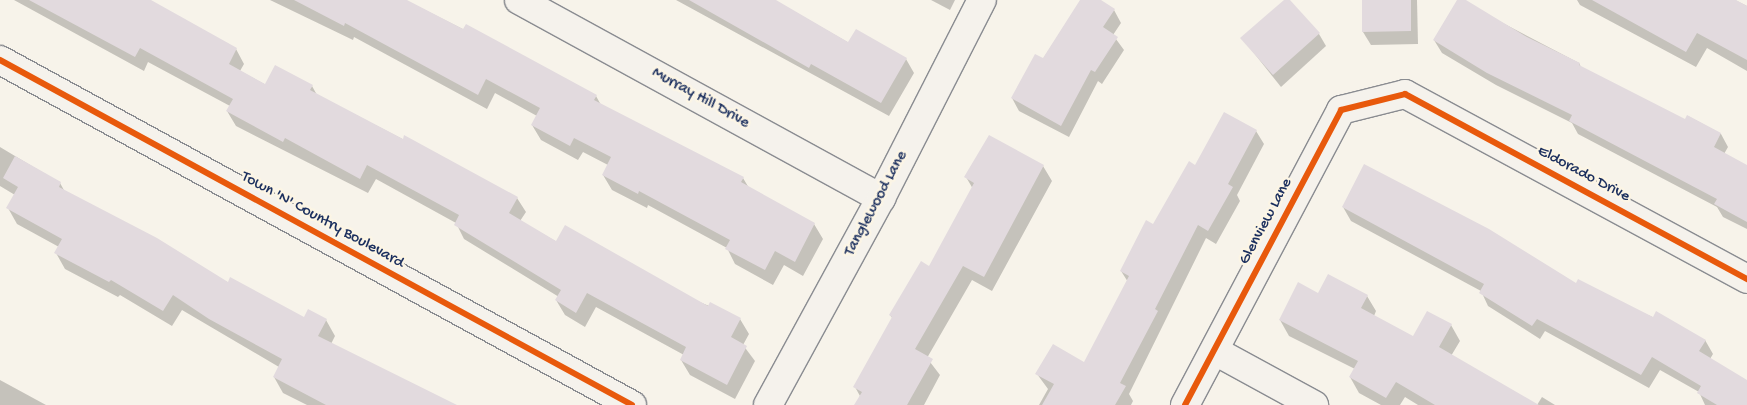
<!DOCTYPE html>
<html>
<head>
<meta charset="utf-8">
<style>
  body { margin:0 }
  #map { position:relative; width:1747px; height:405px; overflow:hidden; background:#f7f3ea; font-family:"Gochi Hand",sans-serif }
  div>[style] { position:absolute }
  .shadow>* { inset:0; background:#0003 }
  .building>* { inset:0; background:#e2dade }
  .roads { filter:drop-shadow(1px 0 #8a8c91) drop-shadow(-1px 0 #8a8c91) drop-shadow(0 1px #8a8c91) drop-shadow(0 -1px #8a8c91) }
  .minor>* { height:28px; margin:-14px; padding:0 14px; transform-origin:14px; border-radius:14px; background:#f5f2ec }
  .cycleway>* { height:6px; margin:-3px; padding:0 3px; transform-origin:3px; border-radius:3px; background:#e8590c }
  span { translate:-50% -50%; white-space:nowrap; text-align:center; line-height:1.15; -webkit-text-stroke:5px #fcf5e5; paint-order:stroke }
  .street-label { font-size:16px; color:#1b2f5e }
</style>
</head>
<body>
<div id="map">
  <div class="shadow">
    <div style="clip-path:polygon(14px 0,146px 0,236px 49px,244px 64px,240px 71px,266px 85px,312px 86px,317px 95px,517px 198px,526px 212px,520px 221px,557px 242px,740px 319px,749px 334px,743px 345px,755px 361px,735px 399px,690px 375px,681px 360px,684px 355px,596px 307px,585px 327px,565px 315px,556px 300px,559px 297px,464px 239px,456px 223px,376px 179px,368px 193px,236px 126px,227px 111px,230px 106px,148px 62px,144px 71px)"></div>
    <div style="clip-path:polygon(270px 0,405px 0,596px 96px,601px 105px,743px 178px,749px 188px,814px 224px,823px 239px,803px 276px,784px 265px,773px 285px,735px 264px,727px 248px,648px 205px,647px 208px,612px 190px,603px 175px,608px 165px,583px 152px,578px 160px,541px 140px,532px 125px,537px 116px,495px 93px,487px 109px,354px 37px,353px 40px)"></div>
    <div style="clip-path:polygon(676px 0,774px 0,849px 43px,906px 59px,914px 73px,889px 116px)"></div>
    <div style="clip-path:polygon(931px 0,955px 0,950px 10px)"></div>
    <div style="clip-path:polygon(1081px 0,1098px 0,1114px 10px,1121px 23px,1113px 35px,1124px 50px,1102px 84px,1098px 81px,1069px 137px,1019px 111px,1012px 98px,1043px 59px)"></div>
    <div style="clip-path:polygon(1286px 0,1319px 34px,1326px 46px,1281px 87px,1242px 38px)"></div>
    <div style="clip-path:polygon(1363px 0,1417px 0,1418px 44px,1371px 45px,1363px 32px)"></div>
    <div style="clip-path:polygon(1459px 0,1579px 63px,1582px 69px,1685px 121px,1688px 116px,1721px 134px,1728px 147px,1724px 154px,1747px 166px,1747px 229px,1723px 217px,1717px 207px,1578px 134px,1572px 123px,1496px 85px,1442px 53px,1434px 40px)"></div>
    <div style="clip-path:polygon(1577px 0,1735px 0,1747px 6px,1747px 71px,1707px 48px,1696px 67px,1580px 5px)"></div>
    <div style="clip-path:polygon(1256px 131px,1264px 144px,1237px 195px,1240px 201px,1216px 244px,1206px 238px,1129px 394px,1133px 401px,1131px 405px,1039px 405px,1048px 389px,1037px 374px,1085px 364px,1128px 282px,1121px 271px,1196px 166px)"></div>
    <div style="clip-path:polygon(0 147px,60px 183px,65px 192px,229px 283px,304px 319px,326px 320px,335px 336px,331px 344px,454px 405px,307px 405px,283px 393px,274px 377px,279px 367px,182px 310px,172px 326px,120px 295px,118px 297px,65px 269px,56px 253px,59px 247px,17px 224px,8px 208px,15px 195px,0 186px)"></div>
    <div style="clip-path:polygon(1043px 166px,1052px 181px,992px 291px,972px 280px,927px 358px,940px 375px,924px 405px,856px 405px,860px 396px,855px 387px,893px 319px,890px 315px,930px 268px,973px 189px,966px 177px)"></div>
    <div style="clip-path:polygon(1343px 207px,1577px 284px,1705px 340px,1713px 354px,1710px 359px,1747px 381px,1747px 405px,1705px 405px,1699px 392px,1660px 370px,1649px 388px,1545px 331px,1540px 339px,1488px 306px,1481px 291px,1351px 221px)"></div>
    <div style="clip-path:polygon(1319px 295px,1367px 296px,1376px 311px,1374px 316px,1414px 338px,1451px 325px,1460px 341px,1451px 356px,1533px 405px,1418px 405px,1405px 397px,1400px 405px,1381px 405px,1359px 393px,1350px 377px,1355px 369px,1289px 336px,1280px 320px)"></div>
    <div style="clip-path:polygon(0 380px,46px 405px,0 405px)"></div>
    <div style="clip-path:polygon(1542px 397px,1555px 405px,1537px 405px)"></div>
  </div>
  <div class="building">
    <div style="clip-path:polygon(29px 0,151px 0,237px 48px,229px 64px,265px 84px,275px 65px,313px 85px,310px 90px,403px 139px,404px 135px,518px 197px,509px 213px,556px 241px,565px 225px,708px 306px,710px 302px,741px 318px,731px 337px,747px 346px,727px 385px,680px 360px,686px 347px,587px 293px,576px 313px,555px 300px,561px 290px,454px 225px,459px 215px,367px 165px,360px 179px,285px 138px,283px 142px,226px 111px,233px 99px,140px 48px,135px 57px)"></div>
    <div style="clip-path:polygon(294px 0,407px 0,463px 29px,466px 24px,597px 95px,594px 100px,744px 177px,741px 182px,815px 223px,795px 262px,775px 251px,765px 270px,725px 249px,730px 240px,639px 191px,638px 194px,602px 175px,611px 157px,574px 138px,570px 146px,531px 125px,540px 108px,486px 79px,478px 95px,345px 23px,344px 26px)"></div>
    <div style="clip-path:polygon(689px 0,776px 0,848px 42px,856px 29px,907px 58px,881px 103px,811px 64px,809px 68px)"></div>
    <div style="clip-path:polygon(1080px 0,1101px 0,1115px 9px,1103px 27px,1118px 37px,1095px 72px,1091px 70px,1061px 126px,1011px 98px,1035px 54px,1043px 58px)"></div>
    <div style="clip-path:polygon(1284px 0,1290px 0,1320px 33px,1273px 75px,1240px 38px)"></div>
    <div style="clip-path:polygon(1362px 0,1411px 0,1411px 31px,1362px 32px)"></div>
    <div style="clip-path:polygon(1457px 0,1466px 0,1527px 37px,1580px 63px,1579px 65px,1685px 119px,1687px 115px,1721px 133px,1714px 147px,1747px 165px,1747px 222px,1714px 204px,1717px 199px,1569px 121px,1572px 115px,1487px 73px,1433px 40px)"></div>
    <div style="clip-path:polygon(1592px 0,1736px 0,1747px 6px,1747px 60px,1697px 33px,1686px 52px)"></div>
    <div style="clip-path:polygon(1224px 112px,1257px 130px,1228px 184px,1233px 187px,1208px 231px,1198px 225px,1155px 309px,1158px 311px,1120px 383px,1126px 386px,1115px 405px,1042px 405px,1054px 384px,1035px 374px,1053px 344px,1084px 362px,1129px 276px,1120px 271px,1146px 220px,1153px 224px,1189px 161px,1195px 165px)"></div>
    <div style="clip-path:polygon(989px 135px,1044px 165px,984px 277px,963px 266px,915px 349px,933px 359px,907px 405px,854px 405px,862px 392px,853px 387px,892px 317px,889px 315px,921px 261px,929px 266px,974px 183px,964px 177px)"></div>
    <div style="clip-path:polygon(15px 156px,61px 182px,59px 187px,157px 238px,228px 282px,230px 277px,304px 317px,308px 309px,327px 319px,318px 336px,457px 405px,326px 405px,273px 377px,282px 359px,209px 319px,173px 295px,163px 311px,111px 280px,109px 282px,54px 253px,62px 239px,6px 208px,18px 187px,3px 178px)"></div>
    <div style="clip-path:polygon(1364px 164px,1489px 229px,1576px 283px,1578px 279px,1653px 317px,1656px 311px,1706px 340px,1699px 351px,1747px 380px,1747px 405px,1717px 405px,1697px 393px,1701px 386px,1652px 357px,1641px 375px,1537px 319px,1532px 326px,1479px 293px,1484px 284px,1342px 207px)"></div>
    <div style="clip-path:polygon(1328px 274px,1368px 295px,1361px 308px,1413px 336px,1427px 311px,1452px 324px,1439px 347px,1539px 405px,1435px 405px,1396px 382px,1386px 398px,1349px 377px,1358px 361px,1279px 320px,1298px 282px,1318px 293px)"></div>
  </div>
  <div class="roads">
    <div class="minor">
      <div style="left:519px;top:0;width:413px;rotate:28.7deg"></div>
      <div style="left:0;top:60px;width:720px;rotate:28.63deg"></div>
      <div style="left:1215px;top:351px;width:113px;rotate:28.6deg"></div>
      <div style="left:768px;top:405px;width:236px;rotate:-61.4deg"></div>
      <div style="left:881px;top:198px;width:222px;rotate:-63deg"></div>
      <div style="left:1185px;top:405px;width:334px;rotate:-62.1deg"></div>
      <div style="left:1341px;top:110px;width:66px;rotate:-14deg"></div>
      <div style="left:1405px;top:94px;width:389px;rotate:28.4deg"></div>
    </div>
  </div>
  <div class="cycleway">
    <div style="left:0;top:60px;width:720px;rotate:28.63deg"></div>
    <div style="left:1185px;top:405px;width:334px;rotate:-62.1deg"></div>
    <div style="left:1341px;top:110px;width:66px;rotate:-14deg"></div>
    <div style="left:1405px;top:94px;width:389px;rotate:28.4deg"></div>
  </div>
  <div class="street-label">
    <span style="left:700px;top:99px;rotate:29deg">Murray Hill Drive</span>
    <span style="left:1583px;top:175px;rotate:28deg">Eldorado Drive</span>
    <span style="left:877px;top:204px;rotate:-62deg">Tanglewood Lane</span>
    <span style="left:322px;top:221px;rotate:29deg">Town 'N' Country Boulevard</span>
    <span style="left:1267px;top:222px;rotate:-62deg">Glenview Lane</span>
  </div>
</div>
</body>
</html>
